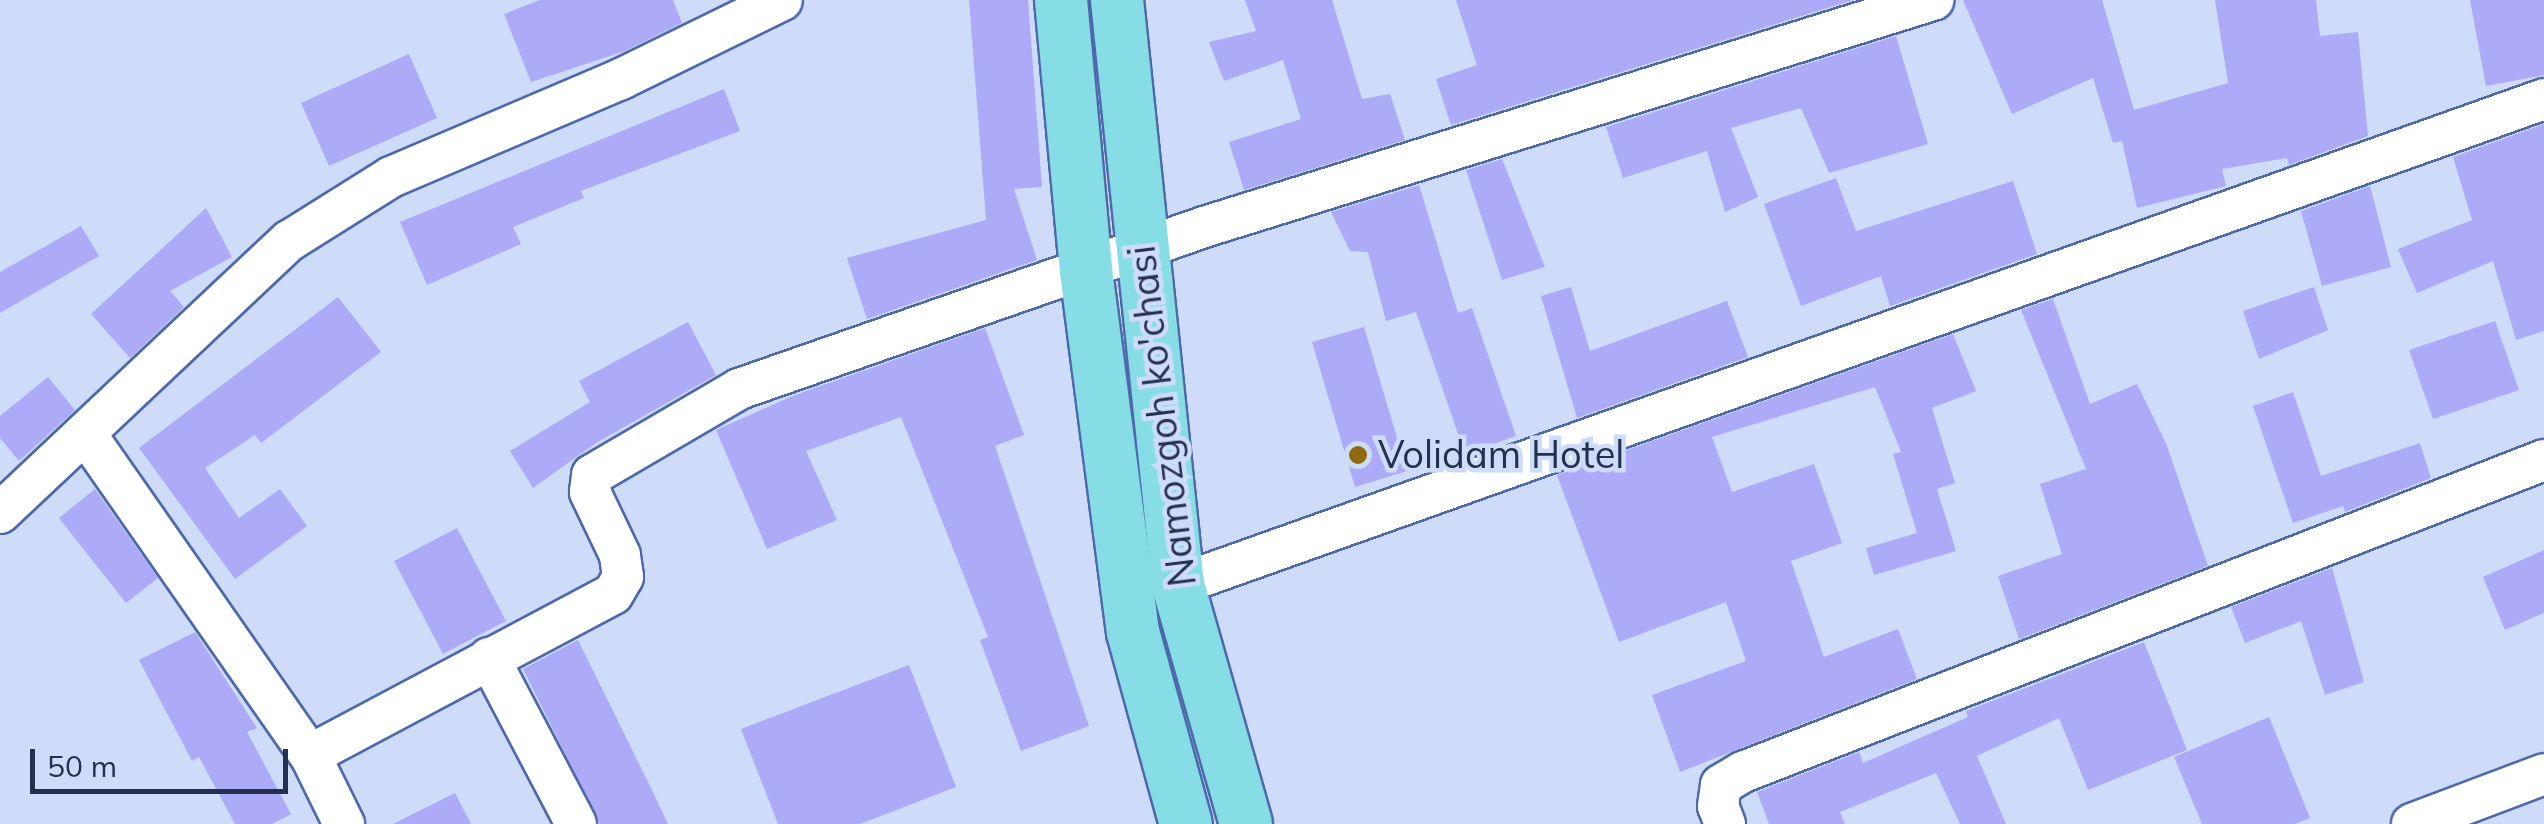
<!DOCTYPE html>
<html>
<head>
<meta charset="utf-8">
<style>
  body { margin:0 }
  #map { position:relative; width:2544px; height:824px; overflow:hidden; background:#cedcfa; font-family:Mulish,sans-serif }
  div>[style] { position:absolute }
  .building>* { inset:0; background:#adaaf8 }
  .roads { filter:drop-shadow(2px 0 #4d69ac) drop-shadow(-2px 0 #4d69ac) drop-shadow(0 2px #4d69ac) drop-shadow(0 -2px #4d69ac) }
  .minor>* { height:40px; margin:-20px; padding:0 20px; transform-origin:20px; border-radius:20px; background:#fff }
  .major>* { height:52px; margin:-26px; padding:0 26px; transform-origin:26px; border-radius:26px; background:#86dde6 }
  .dots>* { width:28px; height:28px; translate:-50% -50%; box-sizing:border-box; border:5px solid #cedcfa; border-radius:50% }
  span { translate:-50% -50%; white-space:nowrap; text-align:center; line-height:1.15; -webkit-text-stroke:9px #cedcfa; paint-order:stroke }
  .street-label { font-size:38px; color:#24314e }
  .poi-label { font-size:38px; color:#24314e }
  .left { translate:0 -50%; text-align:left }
  .scale { position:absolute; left:30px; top:749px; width:258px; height:45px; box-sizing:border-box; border:5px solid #24314e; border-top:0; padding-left:12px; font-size:30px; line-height:35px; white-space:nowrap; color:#24314e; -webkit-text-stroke:8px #cedcfa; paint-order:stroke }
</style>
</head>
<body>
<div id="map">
  <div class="building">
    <div style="clip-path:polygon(540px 0,673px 0,682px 23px,625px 51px,531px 82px,504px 14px)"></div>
    <div style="clip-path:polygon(969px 0,1028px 0,1042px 187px,1014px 189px,1037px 260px,867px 319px,847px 258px,986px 220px)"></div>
    <div style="clip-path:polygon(1245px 0,1332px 0,1362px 99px,1390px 94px,1405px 140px,1244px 190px,1229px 142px,1301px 119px,1283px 60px,1224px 81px,1209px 42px,1256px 31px)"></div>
    <div style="clip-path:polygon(1456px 0,1853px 0,1451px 125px,1436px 79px,1477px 65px)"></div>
    <div style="clip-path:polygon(1963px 0,2102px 0,2134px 110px,2228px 83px,2215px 0,2316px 0,2320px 36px,2358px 32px,2368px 136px,2289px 165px,2287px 158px,2222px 169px,2226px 186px,2137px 208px,2122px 141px,2113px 143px,2093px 78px,2012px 114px)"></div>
    <div style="clip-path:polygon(2470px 0,2544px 0,2544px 75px,2486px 86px)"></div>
    <div style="clip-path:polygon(1896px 36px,1928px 144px,1829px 173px,1801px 108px,1731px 128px,1758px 197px,1725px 212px,1707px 151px,1623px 178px,1606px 127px)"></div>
    <div style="clip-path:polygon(409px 54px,437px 118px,329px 166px,301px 103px)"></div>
    <div style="clip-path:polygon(724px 89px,740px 131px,581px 191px,584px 198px,513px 227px,521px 244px,427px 285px,400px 222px)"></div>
    <div style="clip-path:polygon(2544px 124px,2544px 331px,2516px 340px,2493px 261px,2417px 293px,2398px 249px,2472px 220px,2453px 157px)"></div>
    <div style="clip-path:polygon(1502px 159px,1545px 267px,1502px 280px,1466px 170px)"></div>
    <div style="clip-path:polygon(1836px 178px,1856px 231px,2013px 181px,2037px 254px,1890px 306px,1881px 276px,1801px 306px,1764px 204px)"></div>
    <div style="clip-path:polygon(1419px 185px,1458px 313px,1472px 308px,1516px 436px,1465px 454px,1416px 312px,1386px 321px,1368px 252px,1350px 251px,1331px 212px)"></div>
    <div style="clip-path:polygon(2370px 186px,2391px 267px,2322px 286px,2301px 211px)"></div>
    <div style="clip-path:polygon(206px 208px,232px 257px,170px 291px,184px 307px,130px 358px,91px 314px)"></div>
    <div style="clip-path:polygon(81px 226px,99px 256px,0 313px,0 272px)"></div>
    <div style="clip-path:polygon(1571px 287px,1590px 351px,1727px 301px,1748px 357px,1577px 418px,1541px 296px)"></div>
    <div style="clip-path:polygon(2314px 287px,2328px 330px,2259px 359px,2243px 311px)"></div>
    <div style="clip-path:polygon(338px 297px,381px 352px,261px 443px,255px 435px,205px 468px,239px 518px,280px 489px,307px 526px,235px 579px,139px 448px)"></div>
    <div style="clip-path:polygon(2053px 299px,2090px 404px,2137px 384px,2166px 443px,2208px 566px,2019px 639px,1998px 576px,2062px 554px,2040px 484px,2086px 469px,2021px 310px)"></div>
    <div style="clip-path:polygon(2495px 321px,2519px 390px,2433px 419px,2409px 350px)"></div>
    <div style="clip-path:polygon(688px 322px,716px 375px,596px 443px,533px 488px,510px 451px,590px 402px,579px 381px)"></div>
    <div style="clip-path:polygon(1364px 327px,1407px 471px,1355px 487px,1312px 342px)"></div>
    <div style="clip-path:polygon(985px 328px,1024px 435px,995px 446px,1089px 726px,1021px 751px,980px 640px,988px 637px,901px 417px,806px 451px,837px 520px,767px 549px,716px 430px,795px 395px)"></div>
    <div style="clip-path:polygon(1953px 334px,1976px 391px,1932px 408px,1955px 483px,1937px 489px,1956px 551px,1874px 575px,1866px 548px,1917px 533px,1893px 454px,1901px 452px,1875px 387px,1712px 437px,1732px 492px,1814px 464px,1842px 543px,1791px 561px,1824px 657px,1898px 629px,1917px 679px,1680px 772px,1652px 695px,1746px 661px,1726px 602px,1619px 642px,1557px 475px)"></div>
    <div style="clip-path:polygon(48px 377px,75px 410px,19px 461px,0 438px,0 416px)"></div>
    <div style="clip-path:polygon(2293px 392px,2321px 476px,2420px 443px,2431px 478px,2345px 512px,2343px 506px,2293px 523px,2253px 406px)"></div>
    <div style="clip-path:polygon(95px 489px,158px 578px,126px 603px,59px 518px)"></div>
    <div style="clip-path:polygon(457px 528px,506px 621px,443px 654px,394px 561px)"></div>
    <div style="clip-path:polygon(2544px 550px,2544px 613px,2505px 630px,2483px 577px)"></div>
    <div style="clip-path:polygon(2332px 568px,2364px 682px,2325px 695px,2301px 621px,2245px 643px,2231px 607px)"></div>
    <div style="clip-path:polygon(195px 632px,257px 728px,247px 732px,291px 814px,272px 824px,235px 824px,199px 757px,192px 761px,139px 660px)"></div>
    <div style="clip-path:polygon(578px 640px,651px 788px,668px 824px,600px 824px,523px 669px)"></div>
    <div style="clip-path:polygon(2144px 642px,2187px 750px,2088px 790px,2059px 718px,1977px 756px,2006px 824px,1960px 824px,1936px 773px,1840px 812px,1845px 824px,1769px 824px,1757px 792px,1859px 752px,1863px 763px,1968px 717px,1966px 711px)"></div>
    <div style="clip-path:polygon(909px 665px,956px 787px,860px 824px,778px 824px,741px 729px)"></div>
    <div style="clip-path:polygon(2269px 717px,2310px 818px,2295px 824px,2202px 824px,2174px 757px)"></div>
    <div style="clip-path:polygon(455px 793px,471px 824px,393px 824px)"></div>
  </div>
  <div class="roads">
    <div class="minor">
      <div style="left:85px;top:433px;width:393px;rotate:55.1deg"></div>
      <div style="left:0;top:513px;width:397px;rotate:-43.3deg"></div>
      <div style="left:289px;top:241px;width:120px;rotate:-32.1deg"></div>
      <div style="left:391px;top:177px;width:250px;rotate:-23.1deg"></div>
      <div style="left:621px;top:79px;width:179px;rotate:-26.1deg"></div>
      <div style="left:1178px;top:585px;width:1450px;rotate:-19.58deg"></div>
      <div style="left:489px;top:658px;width:187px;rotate:62.3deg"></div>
      <div style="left:344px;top:824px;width:77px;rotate:-116.2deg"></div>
      <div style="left:310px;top:755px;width:343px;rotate:-28deg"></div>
      <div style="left:613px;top:594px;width:20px;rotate:-60deg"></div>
      <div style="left:623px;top:577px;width:22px;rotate:-98deg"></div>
      <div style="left:620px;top:555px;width:70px;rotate:-115.5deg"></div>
      <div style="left:590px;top:492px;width:17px;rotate:-83deg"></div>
      <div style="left:592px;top:475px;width:170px;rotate:-30.3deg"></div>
      <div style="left:739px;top:389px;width:492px;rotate:-19.2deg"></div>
      <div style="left:1204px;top:227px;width:764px;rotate:-17.3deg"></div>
      <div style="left:1725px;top:824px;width:19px;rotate:-111deg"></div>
      <div style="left:1718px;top:806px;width:21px;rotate:-82deg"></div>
      <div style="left:1721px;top:785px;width:26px;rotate:-31deg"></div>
      <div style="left:1743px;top:772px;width:860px;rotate:-21.28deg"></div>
      <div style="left:2412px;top:824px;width:141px;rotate:-20.7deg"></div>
    </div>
    <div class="major">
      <div style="left:1061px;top:0;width:272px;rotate:84.7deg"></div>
      <div style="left:1086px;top:271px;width:364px;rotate:82.6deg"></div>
      <div style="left:1133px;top:632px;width:199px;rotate:74.6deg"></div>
      <div style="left:1117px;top:0;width:588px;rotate:84.05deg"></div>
      <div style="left:1178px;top:585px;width:248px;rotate:74.1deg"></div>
    </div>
  </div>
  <div class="dots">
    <div style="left:1358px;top:455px;background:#8e6b0f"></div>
  </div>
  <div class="street-label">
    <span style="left:1162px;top:416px;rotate:-97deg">Namozgoh ko'chasi</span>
  </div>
  <div class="poi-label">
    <span class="left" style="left:1378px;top:455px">Volidam Hotel</span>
  </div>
  <div class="scale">50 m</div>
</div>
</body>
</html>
